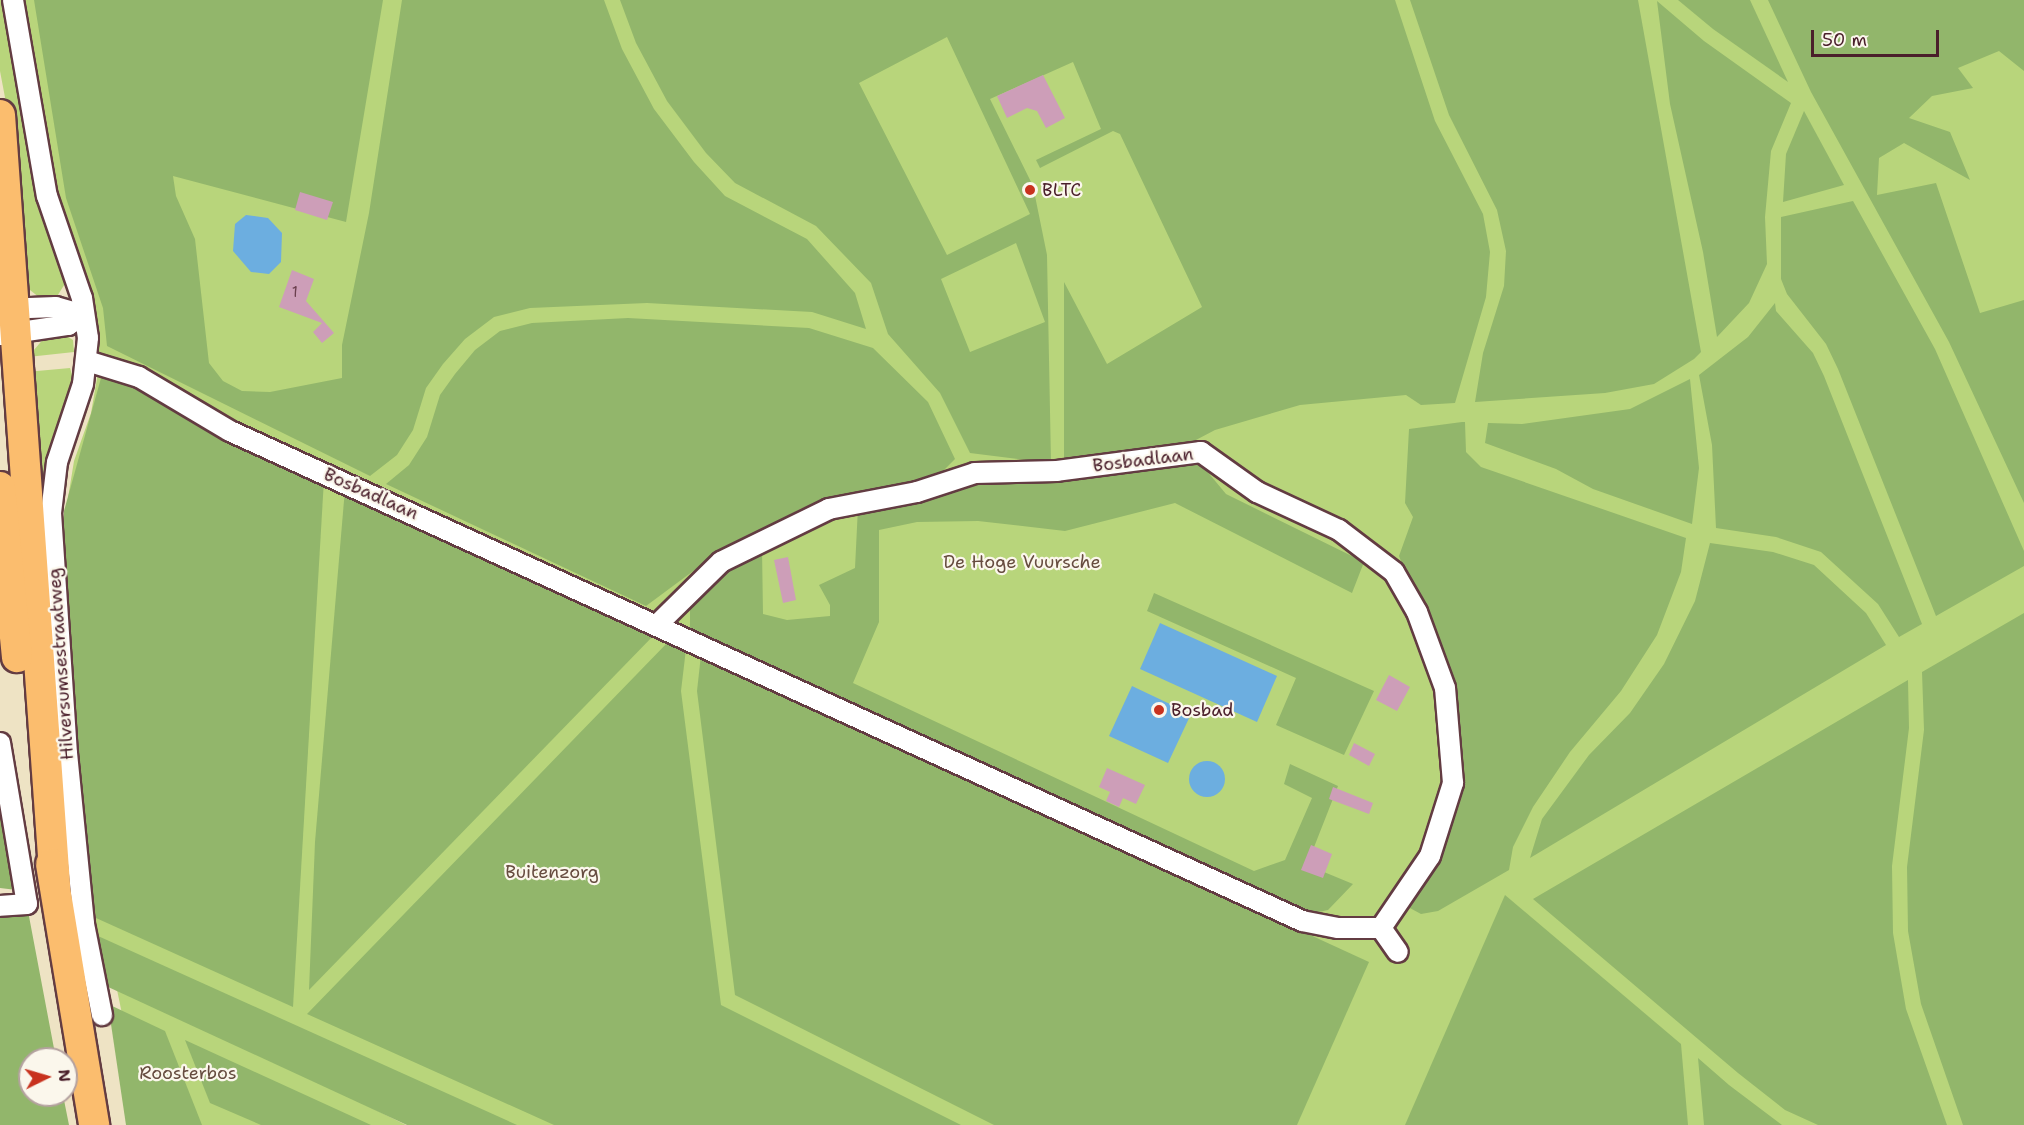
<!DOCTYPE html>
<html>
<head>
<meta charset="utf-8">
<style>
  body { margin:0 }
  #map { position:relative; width:2024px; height:1125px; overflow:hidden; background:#eee3c4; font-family:"Shantell Sans",sans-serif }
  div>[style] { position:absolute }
  .green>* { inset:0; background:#b8d57b }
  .forest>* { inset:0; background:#92b66b }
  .water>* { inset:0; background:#6caee0 }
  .round { border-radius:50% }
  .building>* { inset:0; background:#cd9eb8 }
  .roads { filter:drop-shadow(2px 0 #633c42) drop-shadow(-2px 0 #633c42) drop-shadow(0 2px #633c42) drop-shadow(0 -2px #633c42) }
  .minor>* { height:20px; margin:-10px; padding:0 10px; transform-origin:10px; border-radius:10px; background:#fff }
  .primary>* { height:30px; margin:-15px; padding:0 15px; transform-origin:15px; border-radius:15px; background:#fbbd6e }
  .dots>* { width:16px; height:16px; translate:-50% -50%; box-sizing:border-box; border:3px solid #fbf7ec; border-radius:50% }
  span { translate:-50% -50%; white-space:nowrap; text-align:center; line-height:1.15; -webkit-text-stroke:4.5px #fbf7ec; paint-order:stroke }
  .number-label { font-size:15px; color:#6b3f4e }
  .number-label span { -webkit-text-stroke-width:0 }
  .poi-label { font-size:18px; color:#4a1f2b }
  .left { translate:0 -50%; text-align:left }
  .street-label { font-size:18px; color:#4a1f2b }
  .park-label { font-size:18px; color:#664c3f }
  .north { position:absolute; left:18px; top:1047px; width:60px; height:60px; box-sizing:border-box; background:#fbf7ec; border:2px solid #b4a19f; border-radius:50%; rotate:85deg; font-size:16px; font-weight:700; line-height:24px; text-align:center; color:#4a1f2b }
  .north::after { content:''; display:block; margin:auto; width:21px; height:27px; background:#c8321e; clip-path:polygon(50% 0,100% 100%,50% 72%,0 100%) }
  .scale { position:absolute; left:1811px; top:30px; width:128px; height:27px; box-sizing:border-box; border:3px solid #4a1f2b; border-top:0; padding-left:8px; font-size:18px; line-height:21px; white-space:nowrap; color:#4a1f2b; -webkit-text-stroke:4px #fbf7ec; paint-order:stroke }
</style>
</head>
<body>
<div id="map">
  <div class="green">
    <div style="clip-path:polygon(0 0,6px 0,66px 282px,56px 298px,40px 298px,30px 290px,21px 266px,21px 182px,0 71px)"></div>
    <div style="clip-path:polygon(19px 0,2024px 0,2024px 1125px,409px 1125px,97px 936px,79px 765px,67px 504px,74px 461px,91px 413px,99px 367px,86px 291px,59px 218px)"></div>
    <div style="clip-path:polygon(63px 334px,73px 340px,74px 352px,28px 357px,45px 337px)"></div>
    <div style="clip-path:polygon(70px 368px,73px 378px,78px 379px,55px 448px,88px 987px,81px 987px,69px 911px,26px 372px)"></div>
    <div style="clip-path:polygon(115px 980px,406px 1125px,145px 1125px)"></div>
  </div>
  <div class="forest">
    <div style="clip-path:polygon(34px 0,383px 0,346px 222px,173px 176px,176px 196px,195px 239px,209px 363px,223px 381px,242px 391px,270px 392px,342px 378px,342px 345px,369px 213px,402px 0,604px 0,622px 49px,654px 109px,694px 162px,725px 196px,807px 239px,855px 293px,866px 329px,812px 312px,647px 303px,530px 308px,494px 317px,465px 339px,443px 364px,426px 388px,413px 430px,397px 455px,370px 476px,107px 346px,103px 308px,66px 198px)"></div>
    <div style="clip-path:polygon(evenodd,620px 0,1395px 0,1435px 121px,1483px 214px,1490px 252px,1486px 297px,1455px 403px,1421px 405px,1406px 395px,1300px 405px,1215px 430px,1194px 441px,1064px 462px,1064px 282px,1107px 364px,1202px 307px,1120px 134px,1113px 131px,1040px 168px,1036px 160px,1101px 129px,1073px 62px,990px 99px,1033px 186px,1047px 255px,1051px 463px,970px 453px,940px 393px,888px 334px,871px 283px,816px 226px,735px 183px,706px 153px,667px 101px,636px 43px,620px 0,947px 37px,1030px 214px,947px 255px,859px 83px,947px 37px,620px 0,1016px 243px,1045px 322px,970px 352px,941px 279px,1016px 243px)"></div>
    <div style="clip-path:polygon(1410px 0,1638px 0,1701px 352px,1694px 359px,1654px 384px,1605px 393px,1475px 402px,1483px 353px,1504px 286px,1506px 251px,1497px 210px,1449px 115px)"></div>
    <div style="clip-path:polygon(1678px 0,1750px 0,1788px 82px,1713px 29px)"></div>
    <div style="clip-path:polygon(1768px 0,2024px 0,2024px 71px,1999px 51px,1958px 68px,1973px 88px,1932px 96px,1909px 118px,1950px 132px,1970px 180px,1904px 143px,1879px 158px,1877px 195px,1936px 183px,1980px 313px,2024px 300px,2024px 503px,1949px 342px,1811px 92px)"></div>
    <div style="clip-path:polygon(1657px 1px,1704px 41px,1791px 103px,1771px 151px,1765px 217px,1767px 264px,1749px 303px,1717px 337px,1703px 252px,1670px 104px)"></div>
    <div style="clip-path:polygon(1804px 111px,1844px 185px,1783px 202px,1786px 154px)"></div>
    <div style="clip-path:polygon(1853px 201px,1935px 349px,2024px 551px,2024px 566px,1936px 616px,1838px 369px,1826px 344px,1787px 294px,1781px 279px,1781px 217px)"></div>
    <div style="clip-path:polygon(1775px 303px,1776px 311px,1813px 353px,1824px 376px,1922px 624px,1899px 637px,1878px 604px,1821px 552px,1776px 537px,1716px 528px,1712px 445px,1699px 375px,1748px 337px)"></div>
    <div style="clip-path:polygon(628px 318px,809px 328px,873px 348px,928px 402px,955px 459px,943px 471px,916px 483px,835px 496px,800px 509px,704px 563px,646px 606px,386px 484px,409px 465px,427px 437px,440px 395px,455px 374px,475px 350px,500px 331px,532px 323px)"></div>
    <div style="clip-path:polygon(101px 378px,163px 396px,324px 479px,293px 1007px,96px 918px,81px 808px,63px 553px,64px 511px)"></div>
    <div style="clip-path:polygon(1690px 379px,1699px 468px,1692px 524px,1593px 489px,1556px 469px,1485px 443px,1488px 423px,1522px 424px,1630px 409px)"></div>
    <div style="clip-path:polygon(1462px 422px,1465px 422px,1466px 452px,1481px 467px,1686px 538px,1681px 572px,1657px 635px,1621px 691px,1570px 752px,1533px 807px,1513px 847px,1509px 870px,1438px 911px,1421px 914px,1408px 907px,1436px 858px,1459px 735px,1453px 678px,1427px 628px,1399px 556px,1413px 517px,1405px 503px,1409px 429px)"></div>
    <div style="clip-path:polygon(1196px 458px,1226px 494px,1364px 562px,1352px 593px,1175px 503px,1065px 531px,978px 521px,917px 522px,879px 530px,879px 622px,853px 683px,1254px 871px,1285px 860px,1312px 798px,1284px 784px,1290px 764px,1338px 786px,1307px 865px,1353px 884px,1328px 910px,1314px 913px,690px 628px,690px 603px,726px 569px,762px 549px,763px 614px,787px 620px,830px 616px,830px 605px,819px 585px,855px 568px,858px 507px,974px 483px,1080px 480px)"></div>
    <div style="clip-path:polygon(345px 489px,655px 634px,309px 990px,315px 842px)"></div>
    <div style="clip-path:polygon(1710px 543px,1773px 552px,1814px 565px,1866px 613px,1886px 645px,1530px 858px,1542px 819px,1589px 755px,1630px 713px,1664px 664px,1695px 601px)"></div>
    <div style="clip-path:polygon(1154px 593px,1374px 691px,1344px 755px,1276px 725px,1296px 678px,1147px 611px)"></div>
    <div style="clip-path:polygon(2024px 613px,2024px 1125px,1963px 1125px,1921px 1004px,1908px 931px,1907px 867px,1924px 730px,1922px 672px)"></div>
    <div style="clip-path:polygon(669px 641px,686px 649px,681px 691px,721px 1005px,961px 1125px,554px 1125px,307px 1014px)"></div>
    <div style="clip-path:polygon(701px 655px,1369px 962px,1297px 1125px,994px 1125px,735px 995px,697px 691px)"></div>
    <div style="clip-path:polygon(1908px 680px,1909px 728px,1892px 866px,1893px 933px,1906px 1009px,1947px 1125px,1818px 1125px,1785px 1110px,1738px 1073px,1533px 899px)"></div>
    <div style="clip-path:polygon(0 733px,25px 891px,0 888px)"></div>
    <div style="clip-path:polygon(1505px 895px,1681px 1044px,1688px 1125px,1405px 1125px)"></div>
    <div style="clip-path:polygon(0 907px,28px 911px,56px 1059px,30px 1059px,30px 1095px,63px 1095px,69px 1125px,0 1125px)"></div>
    <div style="clip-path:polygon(98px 936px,517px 1125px,407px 1125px,106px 986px)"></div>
    <div style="clip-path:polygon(108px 1004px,165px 1031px,202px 1125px,126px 1125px)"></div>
    <div style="clip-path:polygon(185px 1040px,371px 1125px,261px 1125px,210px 1103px)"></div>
    <div style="clip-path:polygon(1698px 1058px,1729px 1085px,1782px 1125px,1704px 1125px)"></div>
  </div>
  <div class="water">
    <div style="clip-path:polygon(246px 215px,268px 218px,282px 233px,281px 262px,269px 274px,251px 272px,233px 251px,235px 224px)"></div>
    <div style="clip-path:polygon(1160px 623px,1277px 676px,1257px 722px,1140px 669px)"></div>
    <div style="clip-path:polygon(1132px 686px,1191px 714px,1168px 763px,1109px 736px)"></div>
    <div class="round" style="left:1189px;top:761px;width:36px;height:36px"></div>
  </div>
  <div class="building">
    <div style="clip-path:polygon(1043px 75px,1065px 118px,1046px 128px,1037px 111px,1027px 108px,1007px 118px,997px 96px)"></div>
    <div style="clip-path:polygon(300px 192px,333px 202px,327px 220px,295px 210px)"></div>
    <div style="clip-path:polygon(292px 270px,314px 279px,306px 301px,334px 333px,322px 343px,313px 332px,322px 323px,279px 307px)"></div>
    <div style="clip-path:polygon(788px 557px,796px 600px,783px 603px,774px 560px)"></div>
    <div style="clip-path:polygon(1389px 675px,1410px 687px,1397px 711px,1376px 700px)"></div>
    <div style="clip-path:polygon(1354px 743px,1375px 754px,1369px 766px,1349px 755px)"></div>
    <div style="clip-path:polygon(1107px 768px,1145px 785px,1136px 804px,1123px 798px,1119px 807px,1106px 801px,1110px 792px,1099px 787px)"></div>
    <div style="clip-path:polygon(1333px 787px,1373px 803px,1369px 814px,1329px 799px)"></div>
    <div style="clip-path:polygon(1311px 845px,1332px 854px,1323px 878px,1301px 870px)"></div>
  </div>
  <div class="roads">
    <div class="minor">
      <div style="left:13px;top:0;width:199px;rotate:80.2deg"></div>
      <div style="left:47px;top:196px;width:108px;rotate:71.1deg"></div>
      <div style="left:82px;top:298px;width:40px;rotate:81.5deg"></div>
      <div style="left:88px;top:338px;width:46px;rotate:96.2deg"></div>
      <div style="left:83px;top:384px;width:82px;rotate:108.4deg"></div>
      <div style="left:57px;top:462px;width:51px;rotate:96.7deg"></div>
      <div style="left:51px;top:513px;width:241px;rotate:86.2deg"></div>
      <div style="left:67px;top:753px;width:172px;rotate:84.3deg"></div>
      <div style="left:84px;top:924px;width:93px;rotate:78.8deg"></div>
      <div style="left:3px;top:309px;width:53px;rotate:-2.2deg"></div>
      <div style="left:56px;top:307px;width:29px;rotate:16deg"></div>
      <div style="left:0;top:335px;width:69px;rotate:-8.4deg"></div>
      <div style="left:68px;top:325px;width:19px;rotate:-32deg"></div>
      <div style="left:87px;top:361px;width:54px;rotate:17.1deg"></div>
      <div style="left:139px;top:377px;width:106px;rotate:30.7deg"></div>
      <div style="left:230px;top:431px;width:1179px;rotate:24.56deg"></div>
      <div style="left:1302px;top:921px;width:37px;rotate:11deg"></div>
      <div style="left:1338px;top:928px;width:43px"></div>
      <div style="left:1381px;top:928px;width:87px;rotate:-55.8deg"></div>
      <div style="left:1430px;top:856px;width:77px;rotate:-72.5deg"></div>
      <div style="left:1453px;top:783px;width:95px;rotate:-94.8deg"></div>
      <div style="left:1445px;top:688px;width:81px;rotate:-110.2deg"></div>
      <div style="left:1417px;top:612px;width:46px;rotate:-119.9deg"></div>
      <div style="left:1394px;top:572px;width:69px;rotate:-142.6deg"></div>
      <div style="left:1339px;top:530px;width:90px;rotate:-155.1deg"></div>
      <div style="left:1257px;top:492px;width:69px;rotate:-144.5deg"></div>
      <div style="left:1201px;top:452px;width:145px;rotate:172.5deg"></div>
      <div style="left:1057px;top:471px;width:82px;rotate:178.6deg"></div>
      <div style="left:975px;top:473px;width:61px;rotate:161.9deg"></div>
      <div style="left:917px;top:492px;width:90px;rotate:169.1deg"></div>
      <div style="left:829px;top:509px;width:120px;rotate:153.9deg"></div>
      <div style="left:721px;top:562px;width:90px;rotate:135.5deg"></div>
      <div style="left:0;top:743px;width:163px;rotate:80.5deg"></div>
      <div style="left:27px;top:904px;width:27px;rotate:176deg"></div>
      <div style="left:1381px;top:928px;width:29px;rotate:55deg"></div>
    </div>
    <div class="primary">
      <div style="left:0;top:115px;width:772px;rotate:85.91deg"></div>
      <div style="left:0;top:487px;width:171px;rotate:84.3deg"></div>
      <div style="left:51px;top:864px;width:265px;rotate:80.6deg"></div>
    </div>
  </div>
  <div class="dots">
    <div style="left:1030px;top:190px;background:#c8321e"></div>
    <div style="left:1159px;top:710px;background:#c8321e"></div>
  </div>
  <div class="number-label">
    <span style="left:295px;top:293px">1</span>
  </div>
  <div class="poi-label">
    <span class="left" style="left:1042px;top:190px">BLTC</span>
    <span class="left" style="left:1171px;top:710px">Bosbad</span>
  </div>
  <div class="street-label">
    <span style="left:1143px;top:460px;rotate:-7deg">Bosbadlaan</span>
    <span style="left:371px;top:494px;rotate:24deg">Bosbadlaan</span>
    <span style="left:61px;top:664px;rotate:-94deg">Hilversumsestraatweg</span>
  </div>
  <div class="park-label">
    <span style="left:1022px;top:562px">De Hoge Vuursche</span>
    <span style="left:552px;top:872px">Buitenzorg</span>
    <span style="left:188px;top:1073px">Roosterbos</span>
  </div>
  <div class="north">N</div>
  <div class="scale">50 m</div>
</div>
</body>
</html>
